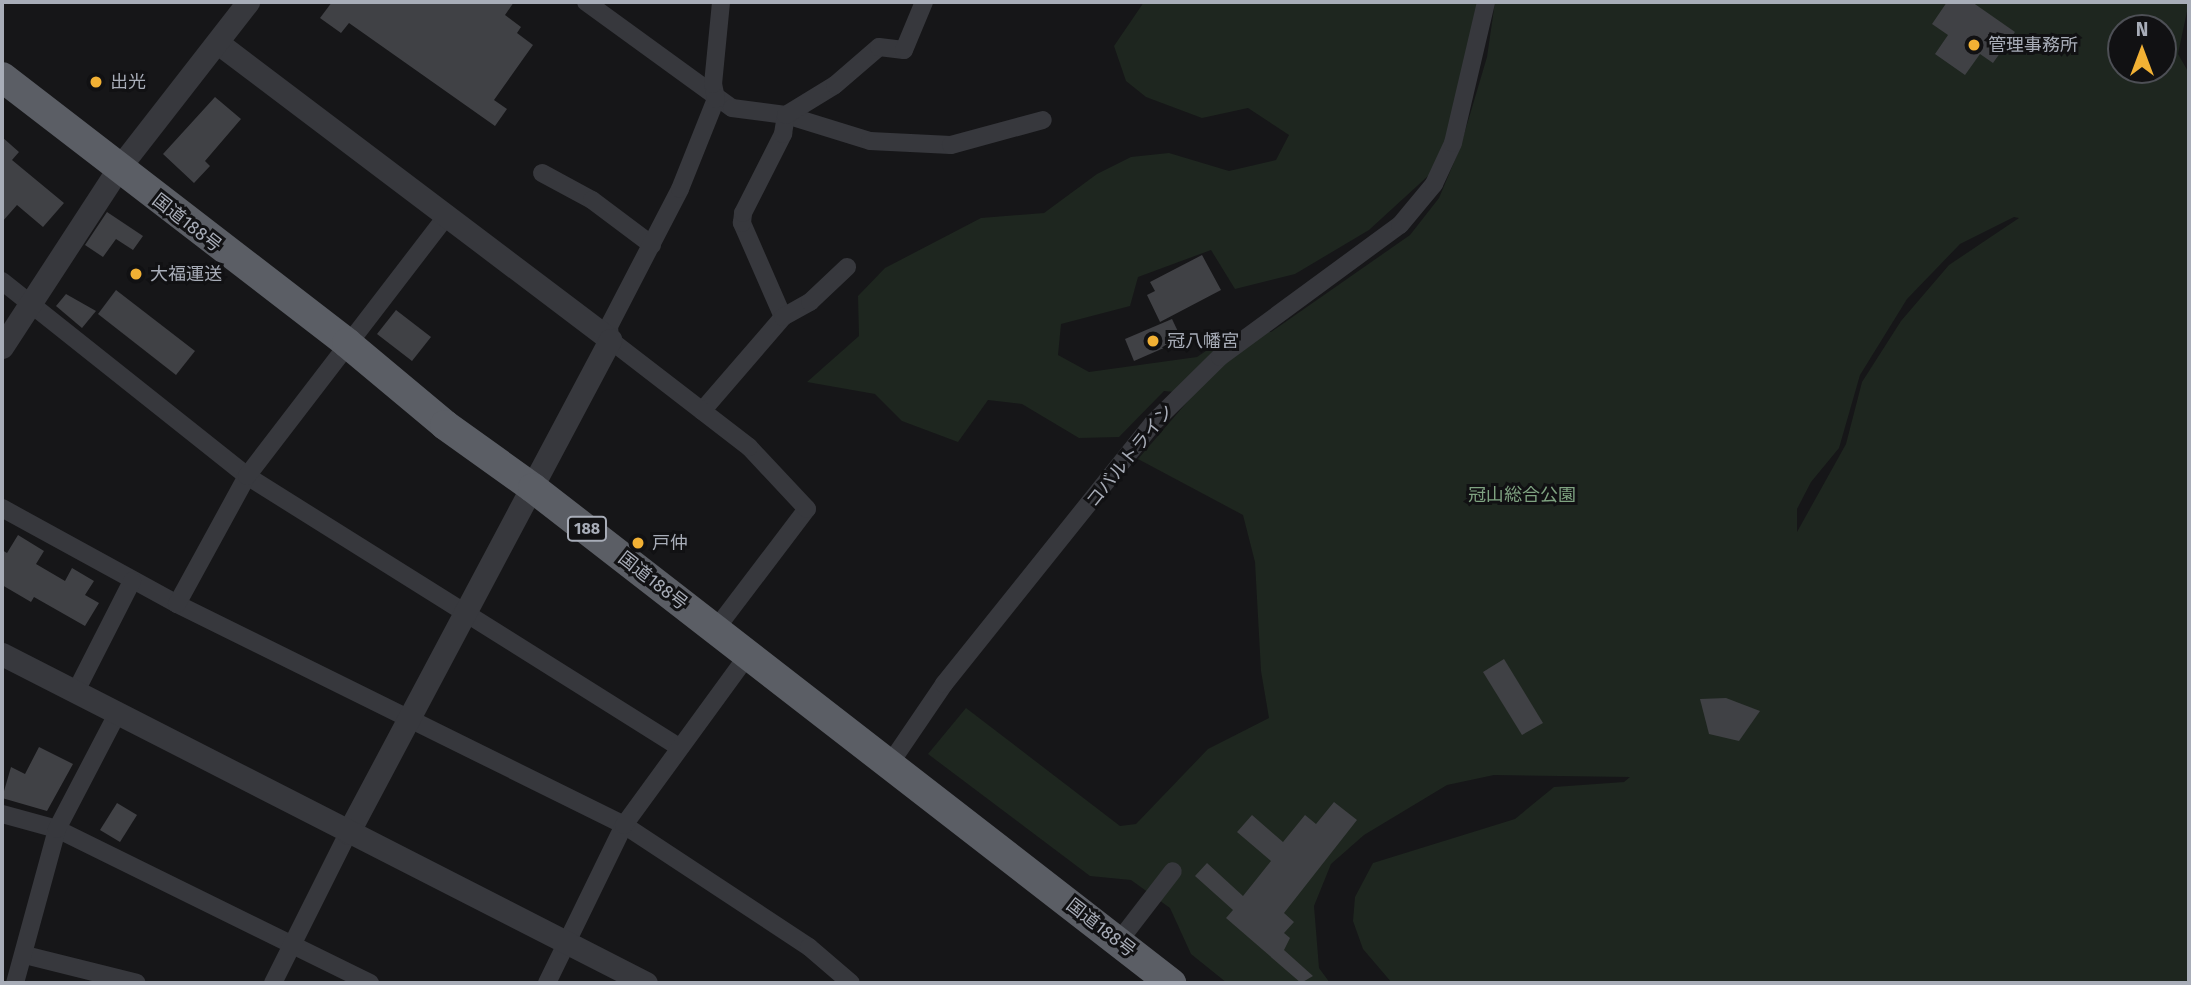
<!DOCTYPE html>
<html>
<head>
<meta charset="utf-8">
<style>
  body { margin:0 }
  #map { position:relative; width:2191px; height:985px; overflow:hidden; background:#161618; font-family:"Fira Sans","Noto Sans JP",sans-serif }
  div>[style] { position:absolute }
  .green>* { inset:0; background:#1e261f }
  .building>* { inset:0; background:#404145 }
  .minor>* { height:18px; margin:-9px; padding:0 9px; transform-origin:9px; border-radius:9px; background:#37383d }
  .tertiary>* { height:23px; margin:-11.5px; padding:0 11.5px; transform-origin:11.5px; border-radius:11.5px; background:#37383d }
  .trunk>* { height:30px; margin:-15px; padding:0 15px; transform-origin:15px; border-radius:15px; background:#5b5e65 }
  .dots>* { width:19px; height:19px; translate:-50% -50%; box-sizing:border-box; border:4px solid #111113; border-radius:50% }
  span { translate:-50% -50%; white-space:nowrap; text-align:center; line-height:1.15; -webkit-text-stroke:6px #111113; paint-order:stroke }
  .shield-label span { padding:2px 5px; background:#111113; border:2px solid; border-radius:5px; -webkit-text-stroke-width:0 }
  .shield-label { font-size:16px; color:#a8adb8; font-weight:700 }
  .poi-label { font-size:18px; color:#a8adb8 }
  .left { translate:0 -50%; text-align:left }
  .street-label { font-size:18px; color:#a8adb8 }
  .park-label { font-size:18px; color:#7fa381 }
  .frame { position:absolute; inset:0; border:4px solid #a8adb8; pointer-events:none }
  .north { position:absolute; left:2107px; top:14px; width:70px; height:70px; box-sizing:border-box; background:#111113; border:2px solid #4d4f55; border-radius:50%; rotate:0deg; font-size:19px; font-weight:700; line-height:28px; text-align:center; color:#a8adb8 }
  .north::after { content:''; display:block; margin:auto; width:24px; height:32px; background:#f2b134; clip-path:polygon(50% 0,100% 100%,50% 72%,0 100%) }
</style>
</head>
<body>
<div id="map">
  <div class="green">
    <div style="clip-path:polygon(evenodd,1144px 2px,1479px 2px,1440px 165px,1369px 230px,1295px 274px,1235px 289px,1211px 250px,1138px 277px,1130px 306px,1061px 324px,1058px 355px,1089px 372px,1197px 357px,1234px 332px,1271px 332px,1410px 235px,1439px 198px,1460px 148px,1487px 57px,1495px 2px,2189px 2px,2178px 54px,2189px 73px,2189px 983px,1392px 983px,1363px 949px,1353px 921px,1355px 897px,1373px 863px,1515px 819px,1554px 787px,1624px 782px,1630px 777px,1494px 775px,1447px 785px,1364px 835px,1331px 864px,1314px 906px,1319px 968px,1330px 983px,1227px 983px,1191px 954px,1170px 908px,1131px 880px,1090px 876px,928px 754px,966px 708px,1120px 826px,1136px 824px,1208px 749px,1269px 718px,1261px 671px,1255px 562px,1243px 515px,1138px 459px,1194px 394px,1164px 391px,1119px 437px,1079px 438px,1022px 404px,988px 400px,958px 442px,902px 421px,875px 394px,807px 382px,859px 336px,858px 296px,885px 268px,981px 218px,1044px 213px,1097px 174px,1131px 157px,1169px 153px,1229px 171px,1276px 160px,1289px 135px,1248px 108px,1202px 118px,1146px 97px,1126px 81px,1114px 46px,1144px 2px,2121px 28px,2163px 28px,2163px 70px,2121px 70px,2121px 28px,1144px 2px,2014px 217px,2019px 218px,1949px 265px,1901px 321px,1862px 382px,1846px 444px,1797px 532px,1797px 509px,1811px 482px,1839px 448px,1860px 375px,1907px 299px,1960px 244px,2014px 217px)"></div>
  </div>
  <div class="building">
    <div style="clip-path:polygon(332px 2px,514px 2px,505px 15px,521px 27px,517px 33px,533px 45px,494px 100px,507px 109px,495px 126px,349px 23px,341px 33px,320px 18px)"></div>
    <div style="clip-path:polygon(1947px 2px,1972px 2px,2015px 32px,1993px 63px,1980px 54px,1965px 75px,1935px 54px,1948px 35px,1932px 24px)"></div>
    <div style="clip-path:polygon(215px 97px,241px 119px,205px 161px,210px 166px,194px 183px,163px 154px)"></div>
    <div style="clip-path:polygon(2px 137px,19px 152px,12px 160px,64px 203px,43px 227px,17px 205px,2px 222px)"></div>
    <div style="clip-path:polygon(107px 212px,143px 236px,133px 250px,116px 239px,103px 257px,85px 245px)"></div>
    <div style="clip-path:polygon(1202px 255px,1221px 290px,1160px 322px,1147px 295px,1155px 291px,1150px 282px)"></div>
    <div style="clip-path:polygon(116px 290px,195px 351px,176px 375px,98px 314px)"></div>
    <div style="clip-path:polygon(66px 294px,96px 311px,82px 328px,56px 306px)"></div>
    <div style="clip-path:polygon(396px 310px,431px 337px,412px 361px,377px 334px)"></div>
    <div style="clip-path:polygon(1172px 319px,1182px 340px,1134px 361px,1125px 339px)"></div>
    <div style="clip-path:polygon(18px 535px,44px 551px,36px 564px,65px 581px,72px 568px,94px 581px,85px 595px,99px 603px,85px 626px,34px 597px,31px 602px,2px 585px,2px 550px,7px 553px)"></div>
    <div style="clip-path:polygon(1504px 659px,1543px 723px,1522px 735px,1483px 672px)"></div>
    <div style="clip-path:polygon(1726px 698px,1760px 711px,1739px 741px,1709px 734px,1700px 699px)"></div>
    <div style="clip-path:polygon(39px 747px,73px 764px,47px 811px,2px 798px,11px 767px,25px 774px)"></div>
    <div style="clip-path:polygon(1334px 802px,1357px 820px,1284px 913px,1294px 922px,1284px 933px,1290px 938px,1284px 950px,1313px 976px,1301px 983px,1226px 918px,1233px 910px,1195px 876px,1207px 863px,1243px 896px,1271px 861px,1237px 832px,1252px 815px,1283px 842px,1305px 815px,1316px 824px)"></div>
    <div style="clip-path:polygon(117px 803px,137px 815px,120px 842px,100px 830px)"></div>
  </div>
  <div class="minor">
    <div style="left:586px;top:2px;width:180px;rotate:36deg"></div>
    <div style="left:732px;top:108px;width:54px;rotate:7.4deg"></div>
    <div style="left:786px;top:115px;width:88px;rotate:17.2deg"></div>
    <div style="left:870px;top:141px;width:81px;rotate:2.8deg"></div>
    <div style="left:951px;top:145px;width:95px;rotate:-15.2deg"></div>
    <div style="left:542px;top:173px;width:57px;rotate:28.4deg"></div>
    <div style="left:592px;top:200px;width:75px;rotate:36.9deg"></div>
    <div style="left:2px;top:281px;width:313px;rotate:38.5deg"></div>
    <div style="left:247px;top:476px;width:510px;rotate:32.1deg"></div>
    <div style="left:783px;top:317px;width:103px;rotate:-113.6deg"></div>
    <div style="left:742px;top:223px;width:10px;rotate:-84deg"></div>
    <div style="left:743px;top:213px;width:89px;rotate:-63.1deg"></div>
    <div style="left:783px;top:134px;width:19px;rotate:-81deg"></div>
    <div style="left:786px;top:115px;width:57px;rotate:-31.5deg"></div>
    <div style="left:835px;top:85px;width:58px;rotate:-40.8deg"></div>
    <div style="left:879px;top:47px;width:25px;rotate:7deg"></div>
    <div style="left:904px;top:50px;width:52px;rotate:-67.4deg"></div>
    <div style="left:702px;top:411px;width:124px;rotate:-49.2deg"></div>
    <div style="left:783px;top:317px;width:31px;rotate:-29deg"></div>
    <div style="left:810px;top:302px;width:51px;rotate:-43.4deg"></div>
    <div style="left:2px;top:508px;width:200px;rotate:28.7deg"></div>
    <div style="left:177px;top:604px;width:499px;rotate:26.3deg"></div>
    <div style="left:624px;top:825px;width:222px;rotate:33.4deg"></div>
    <div style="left:809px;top:947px;width:55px;rotate:40.6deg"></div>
    <div style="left:177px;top:604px;width:146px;rotate:-61.3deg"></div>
    <div style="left:247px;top:476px;width:330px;rotate:-52.5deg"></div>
    <div style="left:715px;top:630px;width:152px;rotate:-52.8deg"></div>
    <div style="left:807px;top:509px;width:85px;rotate:-133.1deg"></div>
    <div style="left:749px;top:447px;width:175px;rotate:-142.4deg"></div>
    <div style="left:610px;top:340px;width:14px;rotate:-94deg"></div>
    <div style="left:609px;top:326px;width:154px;rotate:-62.6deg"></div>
    <div style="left:680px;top:189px;width:97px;rotate:-68.2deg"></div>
    <div style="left:716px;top:99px;width:15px;rotate:-101deg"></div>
    <div style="left:713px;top:84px;width:82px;rotate:-84.4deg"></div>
    <div style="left:75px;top:693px;width:126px;rotate:-63deg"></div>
    <div style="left:889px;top:765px;width:98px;rotate:-55.8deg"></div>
    <div style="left:944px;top:684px;width:334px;rotate:-51.3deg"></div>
    <div style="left:1153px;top:423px;width:94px;rotate:-44.6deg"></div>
    <div style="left:1220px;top:357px;width:223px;rotate:-36.3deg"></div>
    <div style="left:1400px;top:225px;width:53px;rotate:-50.3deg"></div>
    <div style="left:1434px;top:184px;width:45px;rotate:-65.1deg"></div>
    <div style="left:1453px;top:143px;width:145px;rotate:-76.8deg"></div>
    <div style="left:2px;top:814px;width:57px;rotate:15.3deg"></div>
    <div style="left:57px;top:829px;width:349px;rotate:26.2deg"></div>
    <div style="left:1119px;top:941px;width:88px;rotate:-52.4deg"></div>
    <div style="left:25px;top:955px;width:115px;rotate:14deg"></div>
    <div style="left:15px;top:983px;width:160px;rotate:-74.7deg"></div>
    <div style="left:57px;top:829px;width:127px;rotate:-62.4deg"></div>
    <div style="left:273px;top:983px;width:168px;rotate:-63.4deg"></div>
    <div style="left:547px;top:983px;width:176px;rotate:-64deg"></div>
    <div style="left:624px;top:825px;width:210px;rotate:-53.9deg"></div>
  </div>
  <div class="tertiary">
    <div style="left:218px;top:43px;width:492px;rotate:37.1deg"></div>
    <div style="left:610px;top:340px;width:558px;rotate:117.99deg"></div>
    <div style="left:2px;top:347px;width:212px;rotate:-56.9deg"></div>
    <div style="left:118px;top:169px;width:212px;rotate:-52.1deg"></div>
    <div style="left:2px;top:654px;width:723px;rotate:27.06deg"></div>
  </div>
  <div class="trunk">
    <div style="left:2px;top:77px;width:436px;rotate:37.6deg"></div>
    <div style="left:347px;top:343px;width:128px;rotate:39.9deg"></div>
    <div style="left:445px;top:425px;width:108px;rotate:35.6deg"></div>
    <div style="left:533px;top:488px;width:808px;rotate:37.81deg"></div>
  </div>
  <div class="dots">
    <div style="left:1974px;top:45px;background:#f2b134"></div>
    <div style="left:96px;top:82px;background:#f2b134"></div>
    <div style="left:136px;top:274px;background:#f2b134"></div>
    <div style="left:1153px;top:341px;background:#f2b134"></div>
    <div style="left:638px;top:543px;background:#f2b134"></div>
  </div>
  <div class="shield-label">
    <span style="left:587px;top:529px">188</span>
  </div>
  <div class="poi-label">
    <span class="left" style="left:1988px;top:45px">管理事務所</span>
    <span class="left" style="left:110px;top:82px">出光</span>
    <span class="left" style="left:150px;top:274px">大福運送</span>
    <span class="left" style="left:1167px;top:341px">冠八幡宮</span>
    <span class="left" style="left:652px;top:543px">戸仲</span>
  </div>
  <div class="street-label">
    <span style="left:187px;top:223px;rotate:38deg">国道188号</span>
    <span style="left:1130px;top:456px;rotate:-51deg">コバルトライン</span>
    <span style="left:653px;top:581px;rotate:38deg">国道188号</span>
    <span style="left:1101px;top:928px;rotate:38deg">国道188号</span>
  </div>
  <div class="park-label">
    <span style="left:1522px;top:495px">冠山総合公園</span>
  </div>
  <div class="frame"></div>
  <div class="north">N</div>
</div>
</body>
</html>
